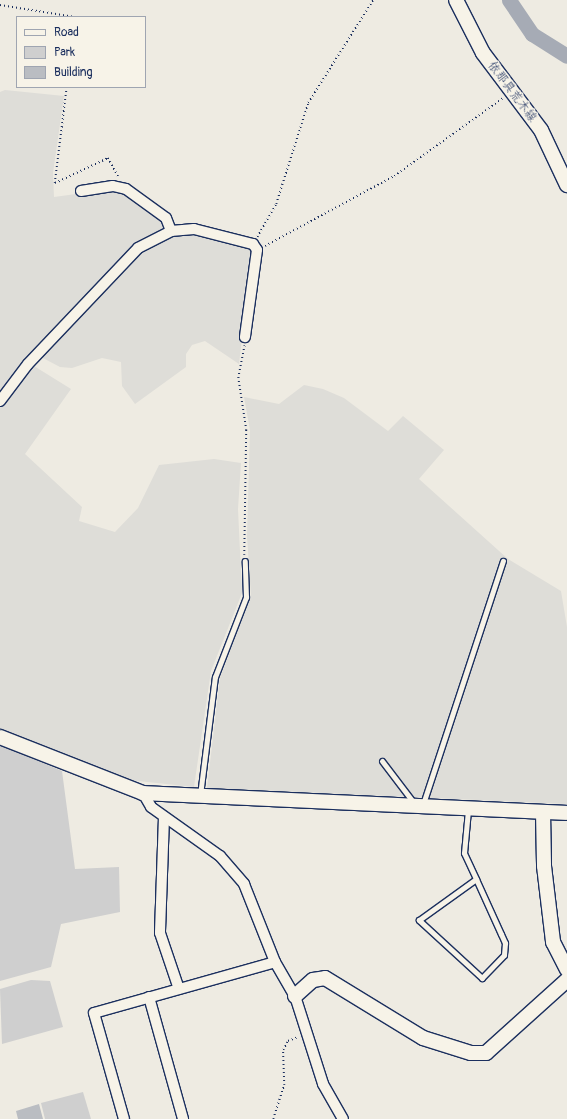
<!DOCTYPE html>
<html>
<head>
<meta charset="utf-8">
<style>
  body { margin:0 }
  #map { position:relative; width:567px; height:1119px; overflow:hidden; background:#eeebe2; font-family:Pangolin,"Klee One",sans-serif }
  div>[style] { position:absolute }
  .built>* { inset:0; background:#deddd8 }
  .green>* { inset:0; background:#cfcfcf }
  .river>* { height:15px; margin:-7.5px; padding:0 7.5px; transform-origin:7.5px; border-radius:7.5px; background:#a6abb5 }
  .building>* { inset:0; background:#babdc2 }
  .path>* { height:1.5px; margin-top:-0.75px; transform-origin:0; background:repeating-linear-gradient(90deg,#1b2f5e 0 1px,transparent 0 4px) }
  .roads { filter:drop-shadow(1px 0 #1b2f5e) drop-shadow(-1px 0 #1b2f5e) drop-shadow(0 1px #1b2f5e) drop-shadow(0 -1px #1b2f5e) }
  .lane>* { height:5px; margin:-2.5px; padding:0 2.5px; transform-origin:2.5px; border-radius:2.5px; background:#f7f3e8 }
  .street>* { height:10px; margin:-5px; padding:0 5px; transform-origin:5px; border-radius:5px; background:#f7f3e8 }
  .secondary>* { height:14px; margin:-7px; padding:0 7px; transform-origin:7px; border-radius:7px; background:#f7f3e8 }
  span { translate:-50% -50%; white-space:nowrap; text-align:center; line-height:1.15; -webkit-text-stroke:3px #f7f3e8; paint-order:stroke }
  .street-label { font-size:12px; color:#1b2f5e }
  .legend { position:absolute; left:16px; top:16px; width:130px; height:72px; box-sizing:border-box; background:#f7f3e8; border:1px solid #9fa5b1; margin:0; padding:5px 7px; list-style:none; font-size:12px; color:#1b2f5e }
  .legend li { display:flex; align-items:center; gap:8px; height:20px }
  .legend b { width:20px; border:1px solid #9fa5b1 }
</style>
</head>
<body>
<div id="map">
  <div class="built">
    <div style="clip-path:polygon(5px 90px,64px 96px,53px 173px,54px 197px,113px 189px,127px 193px,162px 219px,170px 235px,189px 233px,249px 246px,252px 252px,239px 364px,205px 341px,192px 345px,186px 354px,186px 367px,135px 404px,122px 386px,121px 362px,102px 358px,72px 368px,60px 367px,41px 357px,34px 366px,71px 389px,25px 454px,82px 507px,79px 521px,115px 532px,138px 508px,159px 465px,214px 459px,241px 463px,238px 509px,242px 593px,211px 671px,194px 787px,129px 780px,0 728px,0 92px)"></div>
    <div style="clip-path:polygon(304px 385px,323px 389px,344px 398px,388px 431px,403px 416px,444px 450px,419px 479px,508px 559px,561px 591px,567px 627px,567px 804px,207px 788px,220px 678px,251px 596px,247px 536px,250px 430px,244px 397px,279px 404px)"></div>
  </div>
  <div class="green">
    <div style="clip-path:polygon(0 745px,62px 771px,75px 869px,119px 867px,120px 912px,61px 924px,51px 967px,0 981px)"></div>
    <div style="clip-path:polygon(31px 980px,50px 981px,63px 1027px,2px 1044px,0 989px)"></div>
    <div style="clip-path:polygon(83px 1092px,91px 1119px,45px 1119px,41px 1103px)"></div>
  </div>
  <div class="river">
    <div style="left:509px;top:0;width:41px;rotate:55.9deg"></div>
    <div style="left:532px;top:34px;width:41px;rotate:32.2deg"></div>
  </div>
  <div class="building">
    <div style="clip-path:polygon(39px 1104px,43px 1119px,18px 1119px,16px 1111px)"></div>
  </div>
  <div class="path">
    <div style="left:0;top:5px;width:76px;rotate:9.1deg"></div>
    <div style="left:67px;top:87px;width:97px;rotate:97.1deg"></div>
    <div style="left:55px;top:183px;width:59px;rotate:-25.3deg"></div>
    <div style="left:108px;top:158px;width:23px;rotate:61deg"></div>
    <div style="left:257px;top:237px;width:38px;rotate:-60deg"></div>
    <div style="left:276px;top:204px;width:106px;rotate:-72.4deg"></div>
    <div style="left:308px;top:103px;width:122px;rotate:-57.7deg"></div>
    <div style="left:265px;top:246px;width:147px;rotate:-28.5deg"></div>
    <div style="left:394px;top:176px;width:134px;rotate:-35.6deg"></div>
    <div style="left:244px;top:555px;width:125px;rotate:-89.1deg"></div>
    <div style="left:246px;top:430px;width:53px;rotate:-98.7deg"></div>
    <div style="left:238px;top:378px;width:33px;rotate:-79deg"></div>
    <div style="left:273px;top:1119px;width:36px;rotate:-72deg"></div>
    <div style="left:284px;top:1085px;width:35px;rotate:-92deg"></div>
    <div style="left:283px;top:1050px;width:10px;rotate:-61deg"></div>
    <div style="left:288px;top:1041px;width:11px;rotate:-22deg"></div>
  </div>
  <div class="roads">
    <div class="lane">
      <div style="left:382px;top:761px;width:53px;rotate:52.7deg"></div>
      <div style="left:200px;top:795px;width:119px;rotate:-82.8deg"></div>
      <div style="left:215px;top:677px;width:86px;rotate:-68.8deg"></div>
      <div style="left:246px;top:597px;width:36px;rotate:-92deg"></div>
      <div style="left:423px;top:804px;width:256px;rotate:-71.8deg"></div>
      <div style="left:468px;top:810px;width:43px;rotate:95.3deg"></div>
      <div style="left:464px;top:853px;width:29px;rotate:65deg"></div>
      <div style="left:476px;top:879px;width:60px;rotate:65.6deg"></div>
      <div style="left:501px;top:934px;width:10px;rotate:66deg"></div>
      <div style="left:505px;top:943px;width:12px;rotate:95deg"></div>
      <div style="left:504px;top:955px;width:32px;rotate:134deg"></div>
      <div style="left:482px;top:978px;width:86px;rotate:-137.4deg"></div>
      <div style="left:419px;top:920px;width:70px;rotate:-35.7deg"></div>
    </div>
    <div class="street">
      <div style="left:81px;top:191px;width:32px;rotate:-9deg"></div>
      <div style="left:113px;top:186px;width:13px;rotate:13deg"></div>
      <div style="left:126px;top:189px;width:49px;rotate:35.9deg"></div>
      <div style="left:166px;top:218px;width:14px;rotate:69deg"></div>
      <div style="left:0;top:401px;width:46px;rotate:-52.9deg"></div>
      <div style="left:28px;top:364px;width:160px;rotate:-46.5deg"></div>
      <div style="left:138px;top:248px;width:37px;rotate:-27deg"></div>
      <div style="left:171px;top:231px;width:23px;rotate:-5deg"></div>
      <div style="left:194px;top:229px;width:61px;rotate:14.3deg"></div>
      <div style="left:253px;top:244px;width:7px;rotate:56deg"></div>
      <div style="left:257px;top:250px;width:88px;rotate:97.9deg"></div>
      <div style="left:143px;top:793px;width:16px;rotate:60deg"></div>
      <div style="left:151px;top:807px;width:85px;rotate:35.4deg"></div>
      <div style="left:220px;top:856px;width:37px;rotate:49deg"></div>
      <div style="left:244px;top:884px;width:84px;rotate:68.3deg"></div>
      <div style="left:275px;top:962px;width:39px;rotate:60deg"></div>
      <div style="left:295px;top:996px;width:92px;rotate:72.3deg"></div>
      <div style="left:323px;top:1084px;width:40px;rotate:60.3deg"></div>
      <div style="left:164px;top:817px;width:116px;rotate:92deg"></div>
      <div style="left:160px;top:933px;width:59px;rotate:71.3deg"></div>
      <div style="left:149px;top:997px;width:127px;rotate:74.4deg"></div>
      <div style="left:124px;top:1119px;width:110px;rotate:-105.8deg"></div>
      <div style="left:94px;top:1013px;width:188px;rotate:-15.7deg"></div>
    </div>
    <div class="secondary">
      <div style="left:456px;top:0;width:59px;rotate:63deg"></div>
      <div style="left:483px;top:53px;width:96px;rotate:53deg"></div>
      <div style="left:541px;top:130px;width:61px;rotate:64.7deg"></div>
      <div style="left:0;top:737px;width:154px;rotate:21.4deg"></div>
      <div style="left:143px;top:793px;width:424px;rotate:2.7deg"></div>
      <div style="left:543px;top:812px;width:54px;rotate:88.9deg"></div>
      <div style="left:544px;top:866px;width:77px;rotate:83.2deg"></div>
      <div style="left:553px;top:942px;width:31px;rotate:63deg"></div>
      <div style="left:295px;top:996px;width:24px;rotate:-42deg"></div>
      <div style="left:313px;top:980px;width:12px;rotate:-9deg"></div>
      <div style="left:325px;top:978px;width:115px;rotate:31.5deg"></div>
      <div style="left:423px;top:1038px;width:50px;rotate:17.4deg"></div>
      <div style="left:471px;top:1053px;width:15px"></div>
      <div style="left:486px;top:1053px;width:109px;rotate:-42deg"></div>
    </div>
  </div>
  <div class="street-label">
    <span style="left:512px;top:92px;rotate:53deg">依那具荒木線</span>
  </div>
  <ul class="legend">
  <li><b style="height:5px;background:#f7f3e8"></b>Road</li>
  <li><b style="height:11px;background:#cfcfcf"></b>Park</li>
  <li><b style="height:11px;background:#babdc2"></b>Building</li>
  </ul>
</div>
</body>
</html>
